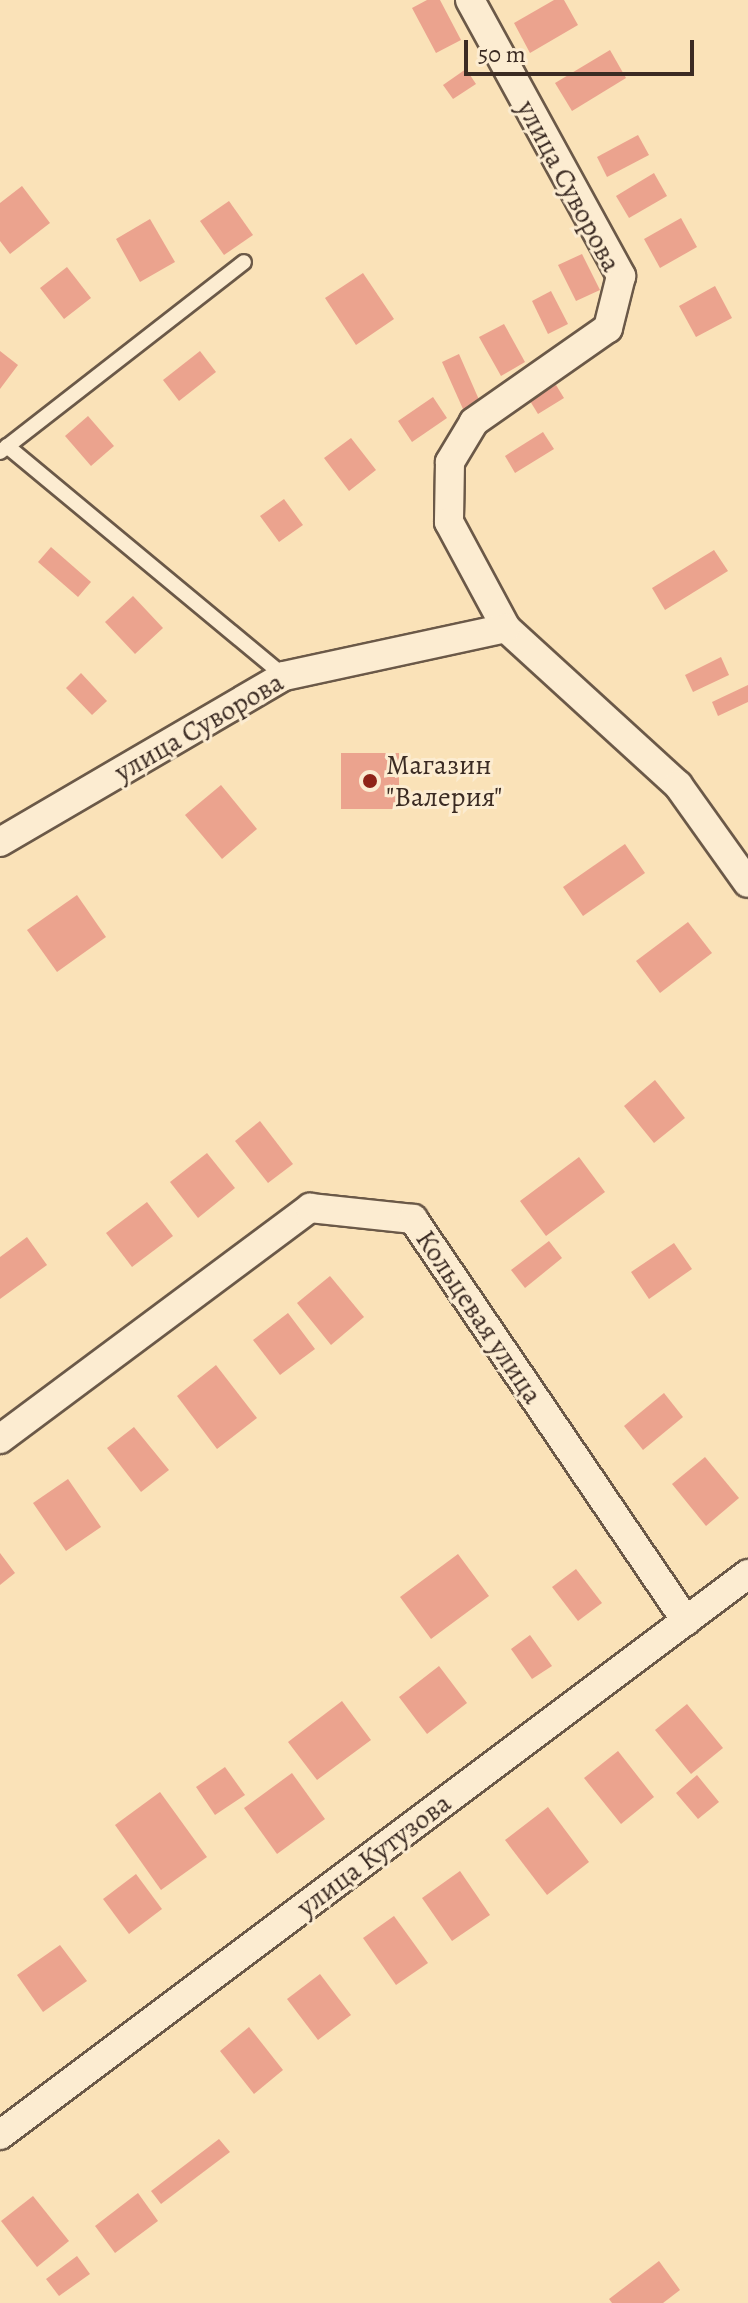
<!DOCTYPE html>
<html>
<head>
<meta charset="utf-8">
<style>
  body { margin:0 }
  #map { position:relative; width:748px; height:2303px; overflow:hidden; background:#fae2b8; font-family:Alegreya,serif }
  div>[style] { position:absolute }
  .building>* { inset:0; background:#eba38e }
  .roads { filter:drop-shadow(2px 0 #6b5948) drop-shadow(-2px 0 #6b5948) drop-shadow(0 2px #6b5948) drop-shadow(0 -2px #6b5948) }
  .service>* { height:14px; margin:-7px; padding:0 7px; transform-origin:7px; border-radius:7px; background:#fcecd1 }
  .minor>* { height:28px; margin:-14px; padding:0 14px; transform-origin:14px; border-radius:14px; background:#fcecd1 }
  .dots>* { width:22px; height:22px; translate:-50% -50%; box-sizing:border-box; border:4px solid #fcecd1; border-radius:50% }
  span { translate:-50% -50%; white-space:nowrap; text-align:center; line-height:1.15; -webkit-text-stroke:6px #fcecd1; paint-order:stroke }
  .street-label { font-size:28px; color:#3b2b23 }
  .poi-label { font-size:28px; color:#3b2b23 }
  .left { translate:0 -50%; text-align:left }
  .scale { position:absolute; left:464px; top:40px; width:230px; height:36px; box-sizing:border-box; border:4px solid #3b2b23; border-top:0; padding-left:10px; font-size:24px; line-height:28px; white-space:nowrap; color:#3b2b23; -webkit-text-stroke:6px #fcecd1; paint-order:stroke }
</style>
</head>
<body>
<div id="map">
  <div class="building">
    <div style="clip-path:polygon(427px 0,440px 0,461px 40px,436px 53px,412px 8px)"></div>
    <div style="clip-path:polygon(554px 0,564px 0,578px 25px,530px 53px,514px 23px)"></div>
    <div style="clip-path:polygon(610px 50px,626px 78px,572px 111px,555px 83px)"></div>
    <div style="clip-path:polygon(466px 69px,476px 84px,453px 99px,443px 85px)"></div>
    <div style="clip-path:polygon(638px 135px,649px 155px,607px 177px,597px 157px)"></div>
    <div style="clip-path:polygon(654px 173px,667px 196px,629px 218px,616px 196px)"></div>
    <div style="clip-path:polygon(22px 186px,50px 223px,10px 254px,0 241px,0 203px)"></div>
    <div style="clip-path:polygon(229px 201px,253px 235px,224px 255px,200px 221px)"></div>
    <div style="clip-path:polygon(681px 218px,697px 247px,660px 268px,644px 239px)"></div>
    <div style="clip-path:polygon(150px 219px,175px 262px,140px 282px,116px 239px)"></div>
    <div style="clip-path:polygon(582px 254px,600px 290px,576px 301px,558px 265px)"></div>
    <div style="clip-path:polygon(67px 267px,91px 298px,64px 319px,40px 288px)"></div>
    <div style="clip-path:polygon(363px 273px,394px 319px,356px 345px,325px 298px)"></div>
    <div style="clip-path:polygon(715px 286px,732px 318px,696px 337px,679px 306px)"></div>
    <div style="clip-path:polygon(551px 291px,568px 324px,548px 334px,532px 301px)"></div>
    <div style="clip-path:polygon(504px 324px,525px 362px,501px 376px,479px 337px)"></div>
    <div style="clip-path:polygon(0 351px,18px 365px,0 389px)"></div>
    <div style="clip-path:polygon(200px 351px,216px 372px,179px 401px,163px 380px)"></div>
    <div style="clip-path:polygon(459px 354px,480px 402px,463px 409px,442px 362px)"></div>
    <div style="clip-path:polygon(556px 385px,564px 398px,538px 414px,530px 401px)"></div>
    <div style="clip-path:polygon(433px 397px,447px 418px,412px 442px,398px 421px)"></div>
    <div style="clip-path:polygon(88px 416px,114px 446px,91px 466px,65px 436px)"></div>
    <div style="clip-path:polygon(543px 432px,554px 449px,515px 473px,505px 456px)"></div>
    <div style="clip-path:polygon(351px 438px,376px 470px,349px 491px,324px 458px)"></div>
    <div style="clip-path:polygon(284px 499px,303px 525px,279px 542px,260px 516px)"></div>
    <div style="clip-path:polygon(51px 547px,91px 582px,78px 597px,38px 562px)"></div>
    <div style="clip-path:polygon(714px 550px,728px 571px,665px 610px,652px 588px)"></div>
    <div style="clip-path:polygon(133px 596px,163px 628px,135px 654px,105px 622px)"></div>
    <div style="clip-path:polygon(721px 657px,729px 675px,693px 692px,685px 675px)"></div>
    <div style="clip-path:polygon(81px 673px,107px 701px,92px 715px,66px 688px)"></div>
    <div style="clip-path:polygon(748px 685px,748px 702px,718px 716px,712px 702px)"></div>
    <div style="clip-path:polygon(341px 753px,399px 753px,399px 809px,341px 809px)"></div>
    <div style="clip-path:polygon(221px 785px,257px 829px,222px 859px,185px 815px)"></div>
    <div style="clip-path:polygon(625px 844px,645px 873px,583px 916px,563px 887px)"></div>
    <div style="clip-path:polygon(77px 895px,106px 937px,57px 972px,27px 930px)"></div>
    <div style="clip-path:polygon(688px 922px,712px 953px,660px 993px,636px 961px)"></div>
    <div style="clip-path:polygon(655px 1080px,685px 1118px,654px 1143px,624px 1106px)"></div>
    <div style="clip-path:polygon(260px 1121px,293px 1164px,268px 1183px,235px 1141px)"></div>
    <div style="clip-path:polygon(207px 1153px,235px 1188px,198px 1218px,170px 1182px)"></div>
    <div style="clip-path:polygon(579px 1157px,605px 1192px,546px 1236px,520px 1201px)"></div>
    <div style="clip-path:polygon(147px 1202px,173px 1236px,132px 1267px,106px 1233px)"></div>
    <div style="clip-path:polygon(27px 1237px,47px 1265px,0 1299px,0 1257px)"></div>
    <div style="clip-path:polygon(549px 1241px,562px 1258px,525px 1288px,511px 1270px)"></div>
    <div style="clip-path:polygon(674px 1243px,692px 1269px,649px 1299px,631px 1272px)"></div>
    <div style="clip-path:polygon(330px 1276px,364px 1317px,331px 1345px,297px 1303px)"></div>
    <div style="clip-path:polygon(288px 1313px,315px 1349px,280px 1375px,253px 1340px)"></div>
    <div style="clip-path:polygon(216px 1365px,257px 1418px,217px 1449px,177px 1396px)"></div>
    <div style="clip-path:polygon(664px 1393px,683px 1417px,643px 1450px,624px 1426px)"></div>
    <div style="clip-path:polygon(134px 1427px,169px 1470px,141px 1492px,107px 1448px)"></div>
    <div style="clip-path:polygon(705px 1457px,739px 1498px,706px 1526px,672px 1484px)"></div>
    <div style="clip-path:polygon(68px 1479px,101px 1527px,66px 1551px,33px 1503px)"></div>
    <div style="clip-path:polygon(0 1553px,15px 1573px,0 1585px)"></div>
    <div style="clip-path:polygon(458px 1554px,489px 1596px,431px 1639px,400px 1597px)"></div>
    <div style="clip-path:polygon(576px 1569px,602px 1603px,578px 1621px,552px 1587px)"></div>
    <div style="clip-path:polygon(530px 1635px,552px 1666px,532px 1679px,511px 1649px)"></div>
    <div style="clip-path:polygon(439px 1666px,467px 1703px,427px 1734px,399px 1697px)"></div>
    <div style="clip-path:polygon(342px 1701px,371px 1740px,317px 1780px,288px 1742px)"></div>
    <div style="clip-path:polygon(687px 1704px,723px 1748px,691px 1774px,655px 1730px)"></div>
    <div style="clip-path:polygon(618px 1751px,654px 1797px,621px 1824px,584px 1778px)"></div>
    <div style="clip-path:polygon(225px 1767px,245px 1795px,215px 1815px,196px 1787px)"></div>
    <div style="clip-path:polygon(292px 1773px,325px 1819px,277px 1854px,244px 1808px)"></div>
    <div style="clip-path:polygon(697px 1775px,719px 1802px,698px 1819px,676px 1793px)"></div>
    <div style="clip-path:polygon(160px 1792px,207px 1857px,161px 1890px,115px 1825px)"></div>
    <div style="clip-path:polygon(548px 1807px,589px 1862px,547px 1895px,505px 1840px)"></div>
    <div style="clip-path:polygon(460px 1871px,490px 1915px,452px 1941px,422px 1898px)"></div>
    <div style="clip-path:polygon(136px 1874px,162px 1909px,129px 1934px,103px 1899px)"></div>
    <div style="clip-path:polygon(394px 1916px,428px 1963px,396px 1985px,363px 1938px)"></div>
    <div style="clip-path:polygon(60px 1945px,87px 1981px,43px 2012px,17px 1975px)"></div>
    <div style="clip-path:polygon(320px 1974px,351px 2015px,318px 2040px,287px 1999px)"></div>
    <div style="clip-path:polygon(249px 2027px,283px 2070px,254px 2094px,220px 2051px)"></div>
    <div style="clip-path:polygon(219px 2139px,230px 2152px,161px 2204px,151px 2191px)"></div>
    <div style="clip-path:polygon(138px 2193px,158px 2221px,115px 2253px,95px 2226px)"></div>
    <div style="clip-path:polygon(33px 2196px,69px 2241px,37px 2267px,1px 2221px)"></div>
    <div style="clip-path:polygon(77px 2256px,90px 2274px,59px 2296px,46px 2279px)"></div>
    <div style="clip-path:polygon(659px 2261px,680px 2290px,663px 2303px,612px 2303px,609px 2299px)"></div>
  </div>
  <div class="roads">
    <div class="service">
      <div style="left:7px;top:446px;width:360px;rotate:39.7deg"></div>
      <div style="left:0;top:452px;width:309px;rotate:-37.9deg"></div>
    </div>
    <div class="minor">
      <div style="left:470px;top:0;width:315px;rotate:61.3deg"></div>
      <div style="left:621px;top:276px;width:54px;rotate:104deg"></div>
      <div style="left:608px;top:328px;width:164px;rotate:145deg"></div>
      <div style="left:474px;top:422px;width:47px;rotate:121deg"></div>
      <div style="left:450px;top:462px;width:60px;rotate:91deg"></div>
      <div style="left:449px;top:522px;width:120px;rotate:61.7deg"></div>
      <div style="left:506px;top:628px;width:233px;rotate:42.4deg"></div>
      <div style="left:678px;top:785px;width:120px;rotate:54.5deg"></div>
      <div style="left:0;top:842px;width:329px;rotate:-30.3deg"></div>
      <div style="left:284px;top:676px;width:227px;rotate:-12.2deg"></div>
      <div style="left:0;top:1439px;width:387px;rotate:-36.7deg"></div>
      <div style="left:310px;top:1208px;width:104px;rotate:6.1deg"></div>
      <div style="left:413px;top:1219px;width:486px;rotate:55.8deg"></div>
      <div style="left:0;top:2135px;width:935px;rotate:-36.87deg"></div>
    </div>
  </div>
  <div class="dots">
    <div style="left:370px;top:781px;background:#8f2418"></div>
  </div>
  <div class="street-label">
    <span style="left:569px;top:186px;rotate:62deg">улица Суворова</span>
    <span style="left:199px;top:727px;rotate:-30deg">улица Суворова</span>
    <span style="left:479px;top:1317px;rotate:56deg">Кольцевая улица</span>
    <span style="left:374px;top:1855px;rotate:-37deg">улица Кутузова</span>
  </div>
  <div class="poi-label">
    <span class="left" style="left:386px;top:781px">Магазин<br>"Валерия"</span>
  </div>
  <div class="scale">50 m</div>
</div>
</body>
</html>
